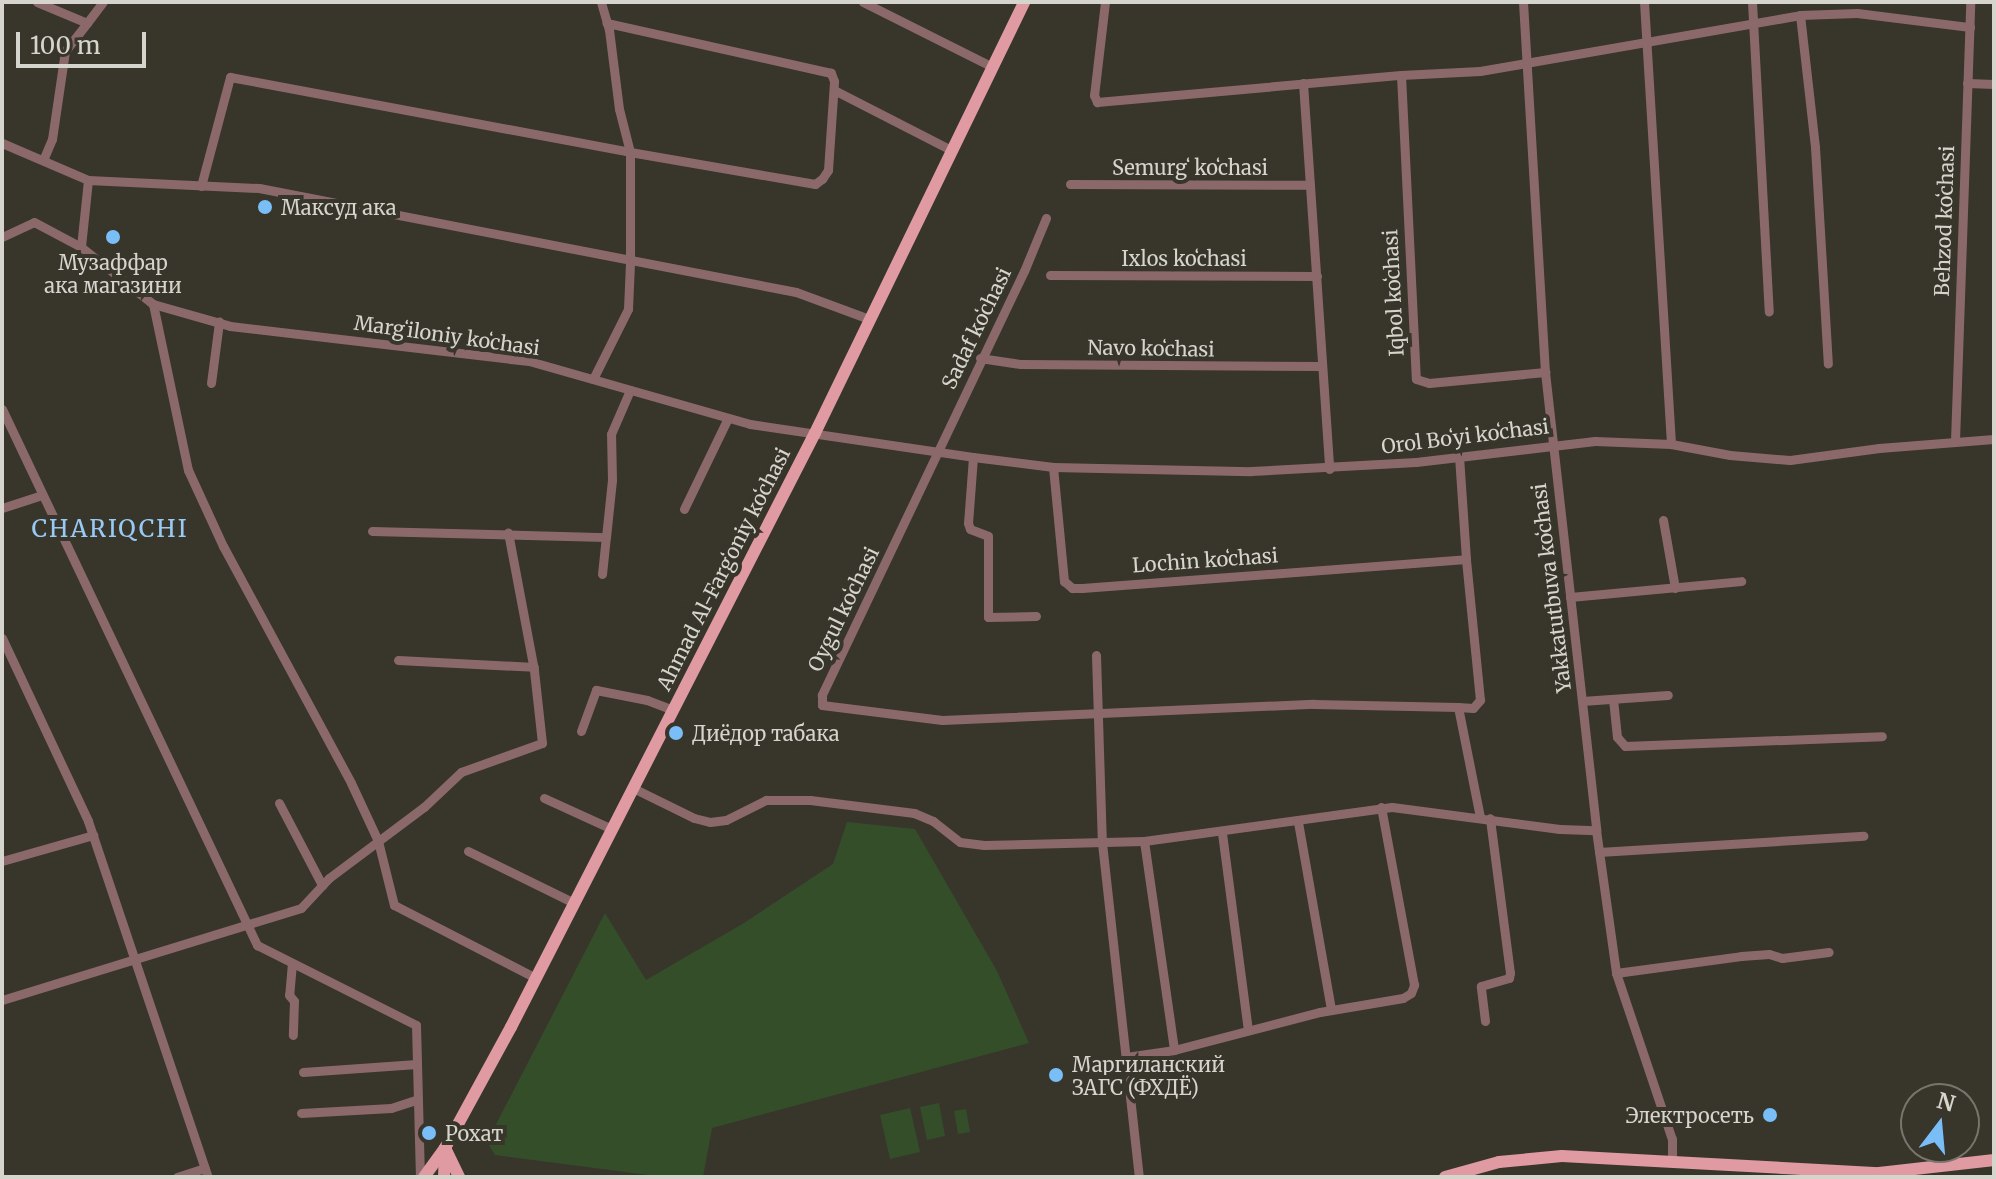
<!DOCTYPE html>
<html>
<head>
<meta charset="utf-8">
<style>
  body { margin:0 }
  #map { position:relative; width:1996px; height:1179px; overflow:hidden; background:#38352b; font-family:Merriweather,serif }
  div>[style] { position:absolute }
  .green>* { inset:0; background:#354e2a }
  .minor>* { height:9px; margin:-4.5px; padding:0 4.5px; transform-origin:4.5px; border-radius:4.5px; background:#8b696b }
  .major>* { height:12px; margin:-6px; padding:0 6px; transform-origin:6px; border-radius:6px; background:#df9ba1 }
  .dots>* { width:22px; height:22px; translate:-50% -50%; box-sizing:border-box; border:4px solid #38352b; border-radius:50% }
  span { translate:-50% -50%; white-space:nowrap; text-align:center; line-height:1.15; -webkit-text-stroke:8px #38352b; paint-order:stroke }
  .street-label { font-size:20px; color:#d5d4cd }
  .poi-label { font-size:20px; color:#d5d4cd }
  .left { translate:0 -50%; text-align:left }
  .right { translate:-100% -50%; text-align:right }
  .quarter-label { font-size:24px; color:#98caf5; letter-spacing:2px }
  .frame { position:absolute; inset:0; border:4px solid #d5d4cd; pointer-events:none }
  .north { position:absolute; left:1900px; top:1083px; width:80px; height:80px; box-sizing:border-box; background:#38352b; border:2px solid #77756c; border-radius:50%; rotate:16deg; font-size:22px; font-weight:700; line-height:32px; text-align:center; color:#d5d4cd }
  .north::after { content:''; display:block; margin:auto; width:28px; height:36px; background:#7abef8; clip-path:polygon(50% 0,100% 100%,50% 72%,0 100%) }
  .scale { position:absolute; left:16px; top:32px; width:130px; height:36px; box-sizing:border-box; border:4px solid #d5d4cd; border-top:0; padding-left:10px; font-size:24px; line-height:28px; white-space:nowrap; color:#d5d4cd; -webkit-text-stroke:6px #38352b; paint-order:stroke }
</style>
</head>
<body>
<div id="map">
  <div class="green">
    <div style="clip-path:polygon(847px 822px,915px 829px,997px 971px,1029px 1043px,712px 1128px,703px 1177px,664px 1177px,495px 1155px,487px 1142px,605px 913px,646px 980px,744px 923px,833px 864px)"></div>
    <div style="clip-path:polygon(939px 1103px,945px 1136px,927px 1140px,920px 1107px)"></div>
    <div style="clip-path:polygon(910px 1108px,920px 1152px,890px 1159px,880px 1115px)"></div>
    <div style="clip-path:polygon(966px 1109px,970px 1132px,958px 1134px,954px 1111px)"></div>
  </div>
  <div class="minor">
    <div style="left:37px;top:2px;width:54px;rotate:22.8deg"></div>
    <div style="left:87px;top:23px;width:36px;rotate:128deg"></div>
    <div style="left:65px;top:51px;width:89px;rotate:98.4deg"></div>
    <div style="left:52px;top:139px;width:23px;rotate:113deg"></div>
    <div style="left:863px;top:2px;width:145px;rotate:26.6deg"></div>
    <div style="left:1105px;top:2px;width:94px;rotate:96.7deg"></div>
    <div style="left:1094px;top:95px;width:8px;rotate:67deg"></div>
    <div style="left:1097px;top:102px;width:305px;rotate:-5.1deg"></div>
    <div style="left:1401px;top:75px;width:79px;rotate:-2.9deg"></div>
    <div style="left:1480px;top:71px;width:325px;rotate:-9.9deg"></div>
    <div style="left:1800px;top:15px;width:57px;rotate:-2deg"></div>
    <div style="left:1857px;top:13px;width:114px;rotate:7.1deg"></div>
    <div style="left:1523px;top:2px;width:371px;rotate:86.6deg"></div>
    <div style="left:1545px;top:372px;width:461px;rotate:83.6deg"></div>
    <div style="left:1596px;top:830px;width:144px;rotate:82deg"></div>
    <div style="left:1616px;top:973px;width:175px;rotate:71.4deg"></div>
    <div style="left:1672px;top:1139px;width:20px;rotate:90deg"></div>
    <div style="left:1644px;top:2px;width:443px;rotate:86.5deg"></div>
    <div style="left:1752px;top:2px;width:310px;rotate:86.9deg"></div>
    <div style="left:1800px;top:15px;width:133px;rotate:83.5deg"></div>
    <div style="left:1815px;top:147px;width:217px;rotate:86.6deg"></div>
    <div style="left:87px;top:23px;width:26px;rotate:-53deg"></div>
    <div style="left:1401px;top:75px;width:304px;rotate:87.2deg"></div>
    <div style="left:1416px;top:379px;width:14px;rotate:17deg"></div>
    <div style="left:1429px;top:383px;width:117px;rotate:-5.4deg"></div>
    <div style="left:1303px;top:83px;width:387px;rotate:86.1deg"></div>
    <div style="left:1967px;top:83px;width:27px;rotate:2deg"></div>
    <div style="left:834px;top:90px;width:131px;rotate:27.1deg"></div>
    <div style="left:2px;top:143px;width:94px;rotate:23.3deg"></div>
    <div style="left:88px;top:180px;width:171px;rotate:2.7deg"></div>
    <div style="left:259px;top:188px;width:547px;rotate:10.96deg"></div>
    <div style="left:796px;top:292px;width:78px;rotate:20.3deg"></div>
    <div style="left:88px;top:180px;width:67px;rotate:96deg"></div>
    <div style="left:81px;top:247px;width:92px;rotate:38.4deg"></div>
    <div style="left:153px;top:304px;width:80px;rotate:15.9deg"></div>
    <div style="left:230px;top:326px;width:301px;rotate:6.7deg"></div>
    <div style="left:529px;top:361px;width:230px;rotate:15.9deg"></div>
    <div style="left:750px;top:424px;width:225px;rotate:8.4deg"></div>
    <div style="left:973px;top:457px;width:81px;rotate:7.1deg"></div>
    <div style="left:1053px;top:467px;width:198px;rotate:1.2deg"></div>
    <div style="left:1251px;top:471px;width:165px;rotate:-3.1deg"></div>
    <div style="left:1416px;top:462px;width:180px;rotate:-6.7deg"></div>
    <div style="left:1595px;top:441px;width:76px;rotate:2.3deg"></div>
    <div style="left:1671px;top:444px;width:60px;rotate:10.6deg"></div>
    <div style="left:1730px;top:455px;width:60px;rotate:4.8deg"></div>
    <div style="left:1790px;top:460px;width:90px;rotate:-7.7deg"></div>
    <div style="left:1879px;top:448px;width:115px;rotate:-4.5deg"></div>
    <div style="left:1070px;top:184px;width:240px;rotate:0.2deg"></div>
    <div style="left:201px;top:186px;width:113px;rotate:-75.1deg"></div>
    <div style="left:230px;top:77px;width:407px;rotate:10.6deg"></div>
    <div style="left:630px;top:152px;width:188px;rotate:9.8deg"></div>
    <div style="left:815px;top:184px;width:9px;rotate:-36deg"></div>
    <div style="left:822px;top:179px;width:11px;rotate:-56deg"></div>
    <div style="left:828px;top:170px;width:89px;rotate:-86.1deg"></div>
    <div style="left:834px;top:81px;width:9px;rotate:-111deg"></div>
    <div style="left:831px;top:73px;width:230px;rotate:-167.4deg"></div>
    <div style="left:1046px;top:218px;width:57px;rotate:112.5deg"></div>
    <div style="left:1024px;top:271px;width:470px;rotate:115.5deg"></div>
    <div style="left:822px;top:695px;width:10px;rotate:90deg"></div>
    <div style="left:822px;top:705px;width:121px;rotate:7.1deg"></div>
    <div style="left:942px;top:720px;width:372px;rotate:-2.5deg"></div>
    <div style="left:1314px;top:704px;width:144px;rotate:1.2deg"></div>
    <div style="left:1458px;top:707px;width:112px;rotate:78.7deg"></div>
    <div style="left:2px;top:237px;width:35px;rotate:-25deg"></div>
    <div style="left:34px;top:222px;width:53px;rotate:28deg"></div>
    <div style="left:1050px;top:275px;width:267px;rotate:0.2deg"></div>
    <div style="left:153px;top:304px;width:170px;rotate:78.1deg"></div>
    <div style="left:188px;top:470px;width:84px;rotate:65.3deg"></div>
    <div style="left:223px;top:546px;width:269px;rotate:61.6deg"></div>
    <div style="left:351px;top:783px;width:64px;rotate:65deg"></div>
    <div style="left:378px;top:841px;width:66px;rotate:76deg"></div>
    <div style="left:394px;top:905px;width:160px;rotate:27.2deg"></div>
    <div style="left:980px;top:358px;width:40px;rotate:8.5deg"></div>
    <div style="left:1020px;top:364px;width:302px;rotate:0.4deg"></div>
    <div style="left:593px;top:379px;width:78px;rotate:-63.4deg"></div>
    <div style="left:628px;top:309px;width:46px;rotate:-87.5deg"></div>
    <div style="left:630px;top:263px;width:111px;rotate:-90deg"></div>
    <div style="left:630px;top:152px;width:44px;rotate:-104.3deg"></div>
    <div style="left:619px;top:109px;width:80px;rotate:-97.2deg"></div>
    <div style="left:609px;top:30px;width:29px;rotate:-106deg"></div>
    <div style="left:211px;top:383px;width:62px;rotate:-82.5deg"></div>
    <div style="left:2px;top:409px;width:594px;rotate:64.56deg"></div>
    <div style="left:257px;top:945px;width:178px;rotate:26.7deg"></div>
    <div style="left:416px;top:1025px;width:152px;rotate:88.5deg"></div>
    <div style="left:1955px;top:441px;width:439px;rotate:-88deg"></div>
    <div style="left:973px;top:457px;width:66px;rotate:94.3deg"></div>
    <div style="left:968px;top:523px;width:6px;rotate:72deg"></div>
    <div style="left:970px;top:529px;width:19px;rotate:21deg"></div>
    <div style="left:988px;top:536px;width:81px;rotate:90deg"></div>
    <div style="left:988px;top:617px;width:48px;rotate:-1.2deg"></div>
    <div style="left:1053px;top:467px;width:115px;rotate:84.5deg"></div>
    <div style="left:1064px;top:581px;width:11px;rotate:41deg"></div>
    <div style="left:1072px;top:588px;width:10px"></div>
    <div style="left:1082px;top:588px;width:385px;rotate:-4.3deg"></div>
    <div style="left:1466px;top:559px;width:102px;rotate:-93.9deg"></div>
    <div style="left:2px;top:508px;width:42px;rotate:-18deg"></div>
    <div style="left:684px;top:509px;width:101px;rotate:-64.2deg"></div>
    <div style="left:1663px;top:520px;width:69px;rotate:80deg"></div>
    <div style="left:372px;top:531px;width:234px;rotate:1.5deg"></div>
    <div style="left:606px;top:537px;width:57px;rotate:-84deg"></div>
    <div style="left:612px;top:480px;width:46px;rotate:-91.2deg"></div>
    <div style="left:611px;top:434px;width:48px;rotate:-66.6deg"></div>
    <div style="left:602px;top:574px;width:37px;rotate:-84deg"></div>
    <div style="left:1570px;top:597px;width:172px;rotate:-5.3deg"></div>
    <div style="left:2px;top:638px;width:202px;rotate:64.8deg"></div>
    <div style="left:88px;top:821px;width:376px;rotate:71.4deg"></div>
    <div style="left:1096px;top:655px;width:188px;rotate:88.2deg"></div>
    <div style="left:1102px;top:843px;width:336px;rotate:83.7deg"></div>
    <div style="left:398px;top:660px;width:136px;rotate:2.9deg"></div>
    <div style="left:1613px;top:699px;width:38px;rotate:84deg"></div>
    <div style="left:1617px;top:737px;width:12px;rotate:48deg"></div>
    <div style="left:1625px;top:746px;width:257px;rotate:-2.2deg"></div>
    <div style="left:1582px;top:701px;width:86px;rotate:-4deg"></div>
    <div style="left:1458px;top:707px;width:15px;rotate:4deg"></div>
    <div style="left:1473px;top:708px;width:11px;rotate:-49deg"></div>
    <div style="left:1480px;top:700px;width:142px;rotate:-95.7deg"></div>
    <div style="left:581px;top:731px;width:44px;rotate:-69.9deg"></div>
    <div style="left:596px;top:690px;width:52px;rotate:11.1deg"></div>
    <div style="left:647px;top:700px;width:28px;rotate:21deg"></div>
    <div style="left:633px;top:788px;width:68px;rotate:26.2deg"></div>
    <div style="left:694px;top:818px;width:16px;rotate:14deg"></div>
    <div style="left:710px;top:822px;width:16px;rotate:-7deg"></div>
    <div style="left:726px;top:820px;width:45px;rotate:-26.6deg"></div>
    <div style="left:766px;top:800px;width:44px"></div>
    <div style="left:810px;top:800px;width:105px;rotate:7.1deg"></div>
    <div style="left:914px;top:813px;width:21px;rotate:23deg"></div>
    <div style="left:933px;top:821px;width:34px;rotate:38deg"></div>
    <div style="left:960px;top:842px;width:24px;rotate:7deg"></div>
    <div style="left:984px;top:845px;width:160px;rotate:-1.4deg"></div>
    <div style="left:1144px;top:841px;width:250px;rotate:-7.8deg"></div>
    <div style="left:1392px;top:807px;width:169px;rotate:7.5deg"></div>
    <div style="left:1560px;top:829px;width:36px;rotate:2deg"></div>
    <div style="left:544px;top:798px;width:75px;rotate:24.5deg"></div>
    <div style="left:279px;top:803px;width:93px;rotate:62.3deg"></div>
    <div style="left:1298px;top:822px;width:191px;rotate:80deg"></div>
    <div style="left:1222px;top:833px;width:199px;rotate:82.5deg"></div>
    <div style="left:1144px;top:841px;width:211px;rotate:81.8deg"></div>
    <div style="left:468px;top:851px;width:118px;rotate:26.1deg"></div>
    <div style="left:1599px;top:852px;width:265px;rotate:-3.5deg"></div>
    <div style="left:2px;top:861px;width:95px;rotate:-15.9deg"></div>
    <div style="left:292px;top:963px;width:32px;rotate:95deg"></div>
    <div style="left:289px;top:995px;width:8px;rotate:50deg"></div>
    <div style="left:294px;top:1001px;width:34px;rotate:92deg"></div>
    <div style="left:1616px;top:973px;width:126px;rotate:-7.7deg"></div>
    <div style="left:1741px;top:956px;width:28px;rotate:-4deg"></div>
    <div style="left:1769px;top:954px;width:14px;rotate:17deg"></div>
    <div style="left:1782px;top:958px;width:47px;rotate:-7.3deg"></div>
    <div style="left:2px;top:1000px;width:313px;rotate:-17.1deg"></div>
    <div style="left:301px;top:908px;width:41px;rotate:-47deg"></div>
    <div style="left:329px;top:878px;width:119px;rotate:-36.8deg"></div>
    <div style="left:424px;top:807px;width:51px;rotate:-43.4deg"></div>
    <div style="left:461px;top:772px;width:86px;rotate:-19.7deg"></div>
    <div style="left:542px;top:743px;width:73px;rotate:-96.3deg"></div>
    <div style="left:534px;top:670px;width:140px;rotate:-100.7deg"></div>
    <div style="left:1485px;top:1021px;width:35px;rotate:-97deg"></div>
    <div style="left:1481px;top:986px;width:29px;rotate:-16deg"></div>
    <div style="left:1509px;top:978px;width:5px;rotate:-79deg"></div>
    <div style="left:1510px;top:973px;width:156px;rotate:-97.4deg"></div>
    <div style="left:1126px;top:1057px;width:49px;rotate:-8.3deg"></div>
    <div style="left:1174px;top:1050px;width:151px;rotate:-14.6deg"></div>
    <div style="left:1320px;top:1012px;width:84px;rotate:-9.6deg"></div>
    <div style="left:1403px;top:998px;width:9px;rotate:-32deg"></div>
    <div style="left:1411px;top:993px;width:9px;rotate:-69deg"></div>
    <div style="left:1414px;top:985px;width:181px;rotate:-100.5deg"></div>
    <div style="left:303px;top:1072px;width:114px;rotate:-4deg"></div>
    <div style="left:301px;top:1113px;width:90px;rotate:-3.2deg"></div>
    <div style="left:391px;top:1108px;width:28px;rotate:-18deg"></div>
    <div style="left:177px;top:1177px;width:29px;rotate:-18deg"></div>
  </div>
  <div class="major">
    <div style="left:424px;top:1177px;width:36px;rotate:-54deg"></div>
    <div style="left:445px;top:1148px;width:32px;rotate:64deg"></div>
    <div style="left:444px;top:1177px;width:29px;rotate:-88deg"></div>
    <div style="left:445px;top:1148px;width:138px;rotate:-61.4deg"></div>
    <div style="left:511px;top:1027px;width:667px;rotate:-62.9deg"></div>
    <div style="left:815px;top:433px;width:479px;rotate:-64.1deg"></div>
    <div style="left:1445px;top:1177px;width:56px;rotate:-15.5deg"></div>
    <div style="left:1499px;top:1162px;width:63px;rotate:-5.4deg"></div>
    <div style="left:1562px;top:1156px;width:317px;rotate:3.1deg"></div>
    <div style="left:1879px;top:1173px;width:116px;rotate:-6.4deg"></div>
  </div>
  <div class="dots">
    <div style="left:265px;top:207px;background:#7abef8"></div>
    <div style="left:113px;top:237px;background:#7abef8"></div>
    <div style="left:676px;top:733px;background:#7abef8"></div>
    <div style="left:1056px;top:1075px;background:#7abef8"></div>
    <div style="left:1770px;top:1115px;background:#7abef8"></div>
    <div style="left:429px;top:1133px;background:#7abef8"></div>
  </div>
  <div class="street-label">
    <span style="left:1190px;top:167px">Semurgʻ koʻchasi</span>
    <span style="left:1944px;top:221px;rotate:-88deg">Behzod koʻchasi</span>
    <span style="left:1184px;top:258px">Ixlos koʻchasi</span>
    <span style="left:1393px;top:293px;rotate:-93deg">Iqbol koʻchasi</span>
    <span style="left:976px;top:328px;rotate:-64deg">Sadaf koʻchasi</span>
    <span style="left:447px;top:335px;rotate:8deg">Margʻiloniy koʻchasi</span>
    <span style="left:1151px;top:348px;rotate:1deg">Navo koʻchasi</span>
    <span style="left:1465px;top:436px;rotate:-7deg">Orol Boʻyi koʻchasi</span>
    <span style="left:1205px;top:560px;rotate:-4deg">Lochin koʻchasi</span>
    <span style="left:723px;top:569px;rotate:-63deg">Ahmad Al-Fargʻoniy koʻchasi</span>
    <span style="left:1551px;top:588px;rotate:-97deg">Yakkatutbuva koʻchasi</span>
    <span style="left:843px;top:609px;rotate:-64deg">Oygul koʻchasi</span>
  </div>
  <div class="poi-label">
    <span class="left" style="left:281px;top:207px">Максуд ака</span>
    <span style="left:113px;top:274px">Музаффар<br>ака магазини</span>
    <span class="left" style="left:692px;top:733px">Диёдор табака</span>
    <span class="left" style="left:1072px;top:1076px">Маргиланский<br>ЗАГС (ФХДЁ)</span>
    <span class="right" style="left:1754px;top:1115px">Электросеть</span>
    <span class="left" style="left:445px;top:1133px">Рохат</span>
  </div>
  <div class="quarter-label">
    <span style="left:110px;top:529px">CHARIQCHI</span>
  </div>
  <div class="frame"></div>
  <div class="north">N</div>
  <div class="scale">100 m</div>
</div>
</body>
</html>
